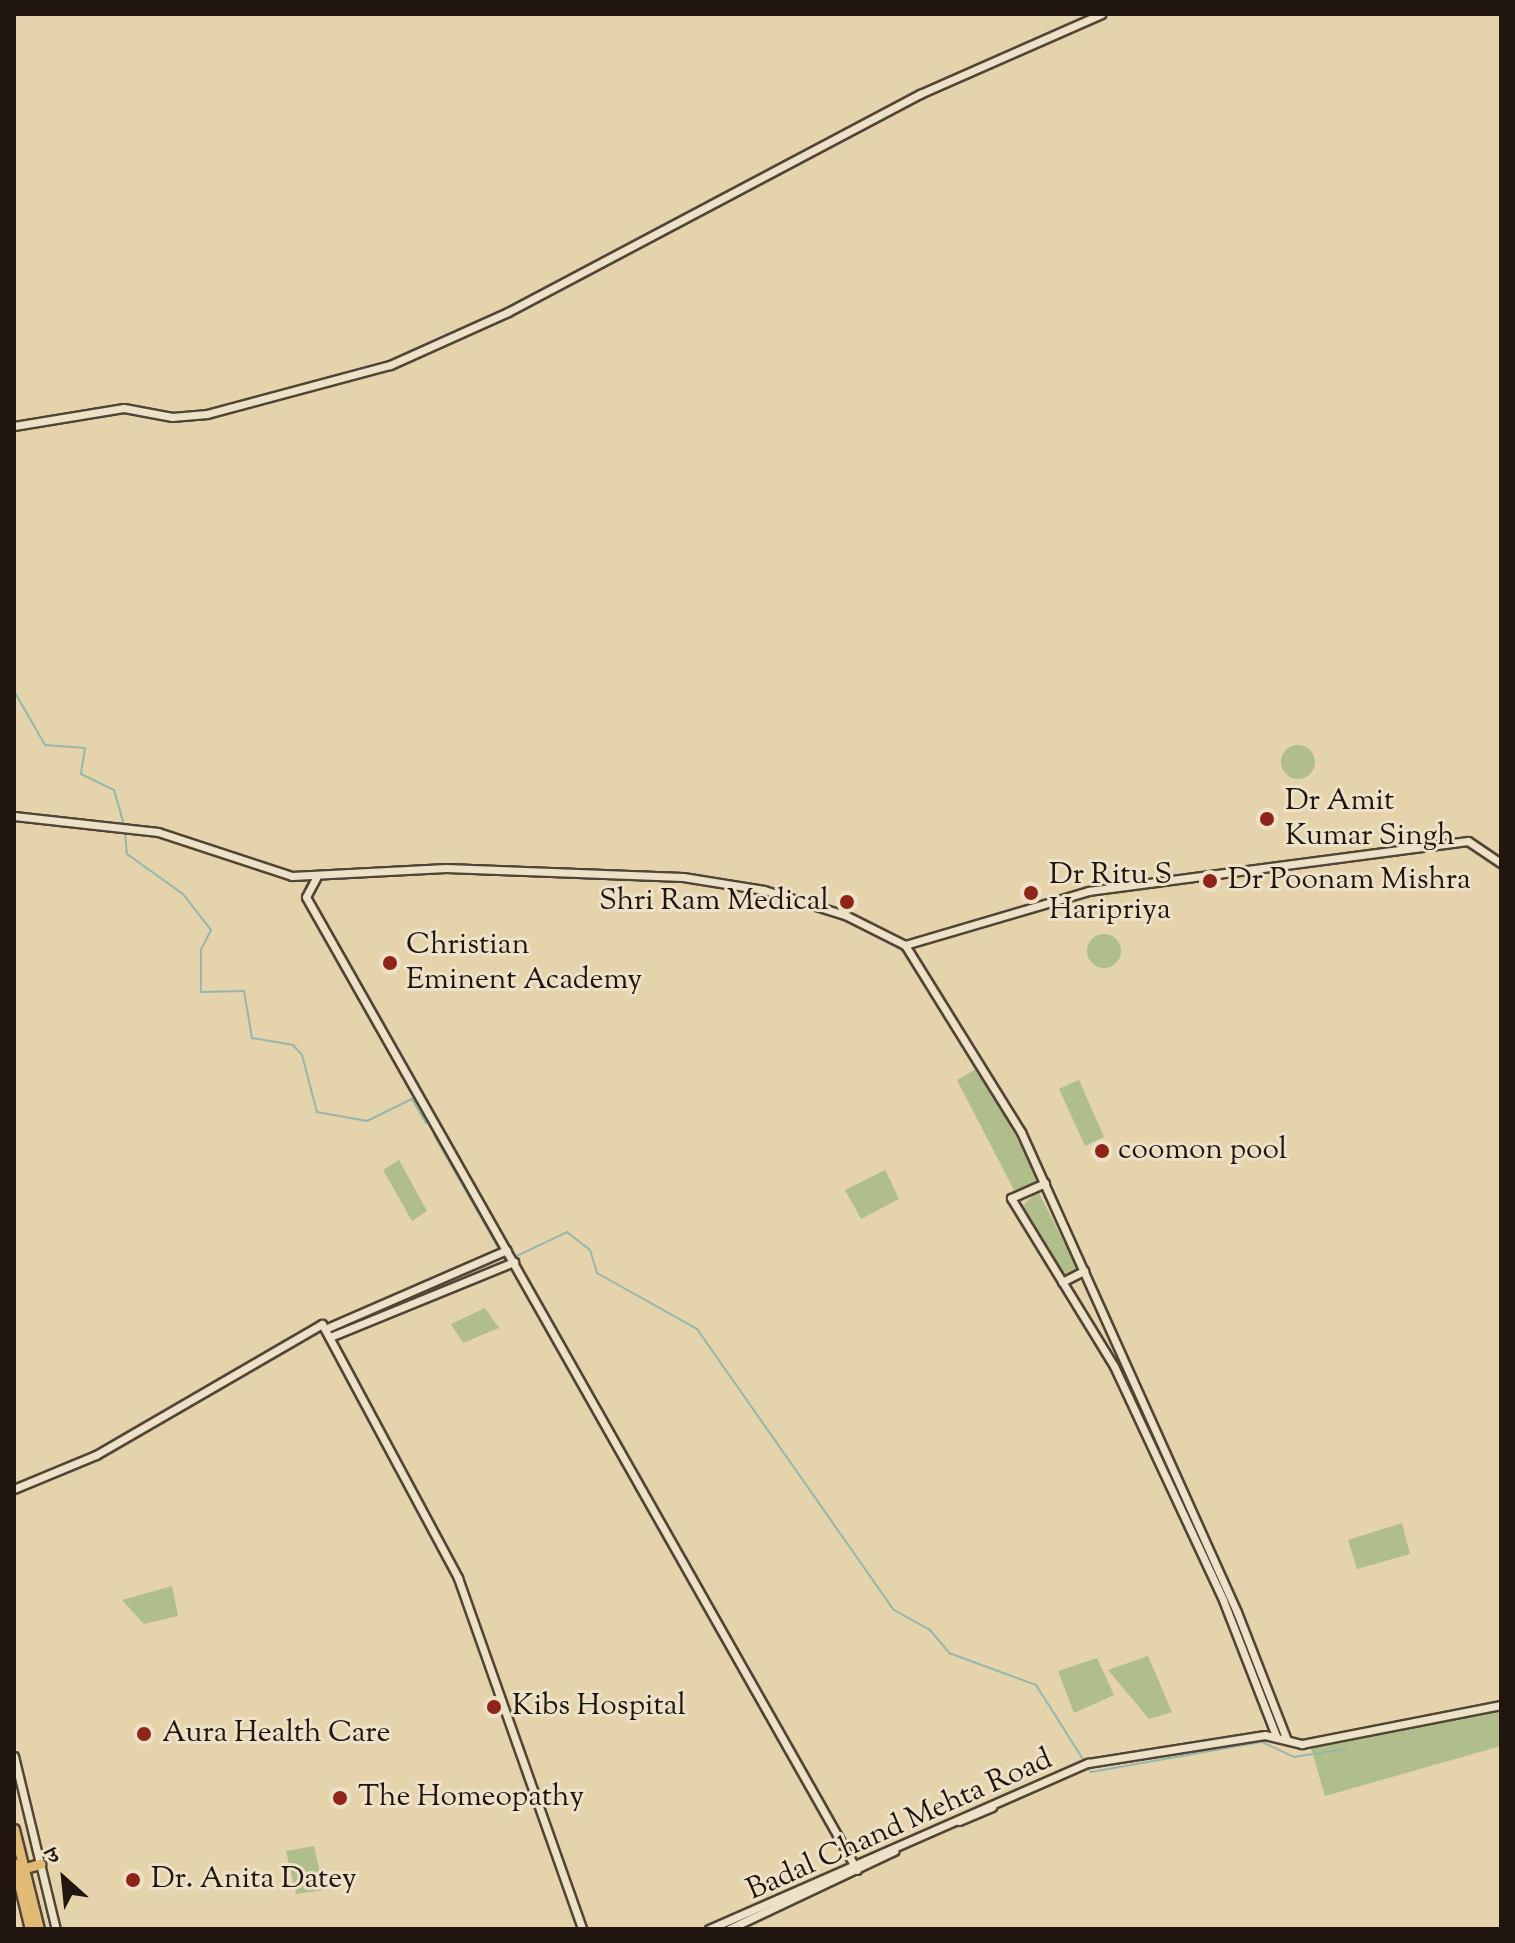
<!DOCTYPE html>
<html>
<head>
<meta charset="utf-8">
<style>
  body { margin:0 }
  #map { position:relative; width:1515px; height:1943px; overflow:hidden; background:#e4d3ab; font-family:"Sorts Mill Goudy","Noto Serif Devanagari",serif }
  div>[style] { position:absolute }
  .green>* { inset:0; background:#b0be8c }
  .round { border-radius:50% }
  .stream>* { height:2px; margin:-1px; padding:0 1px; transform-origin:1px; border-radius:1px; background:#95b7ad }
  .roads { filter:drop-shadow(2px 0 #514536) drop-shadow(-2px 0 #514536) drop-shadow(0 2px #514536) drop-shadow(0 -2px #514536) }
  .tertiary>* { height:7px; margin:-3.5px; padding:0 3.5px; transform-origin:3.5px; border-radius:3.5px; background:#ede2c8 }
  .primary>* { height:9px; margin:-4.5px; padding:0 4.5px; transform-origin:4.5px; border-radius:4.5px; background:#e2ba76 }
  .dots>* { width:22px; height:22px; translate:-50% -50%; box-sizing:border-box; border:4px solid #ede2c8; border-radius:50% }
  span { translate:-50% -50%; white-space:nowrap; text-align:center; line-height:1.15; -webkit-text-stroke:6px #ede2c8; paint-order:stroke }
  .poi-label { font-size:30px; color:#20160f }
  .left { translate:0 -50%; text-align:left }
  .right { translate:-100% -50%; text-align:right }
  .street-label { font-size:30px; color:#20160f }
  .frame { position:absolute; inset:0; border:16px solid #20160f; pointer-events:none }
  .north { position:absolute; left:24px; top:1839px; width:80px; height:80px; -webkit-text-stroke:6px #ede2c8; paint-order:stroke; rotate:333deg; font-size:22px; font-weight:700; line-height:32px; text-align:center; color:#20160f }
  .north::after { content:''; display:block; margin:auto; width:28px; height:36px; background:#20160f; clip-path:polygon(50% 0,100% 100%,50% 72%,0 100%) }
</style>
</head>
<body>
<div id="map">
  <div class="green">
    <div class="round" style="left:1281px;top:745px;width:34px;height:34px"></div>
    <div class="round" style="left:1087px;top:934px;width:34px;height:34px"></div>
    <div style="clip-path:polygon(978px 1068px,1040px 1180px,1016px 1194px,957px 1080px)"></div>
    <div style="clip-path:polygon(1079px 1080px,1104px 1137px,1085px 1146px,1059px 1089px)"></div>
    <div style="clip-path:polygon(399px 1160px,427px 1211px,412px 1221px,383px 1170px)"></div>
    <div style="clip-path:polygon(885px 1170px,899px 1199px,861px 1219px,845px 1190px)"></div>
    <div style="clip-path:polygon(1038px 1191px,1078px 1270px,1061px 1278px,1020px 1208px)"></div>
    <div style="clip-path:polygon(485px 1308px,499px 1328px,463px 1343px,451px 1324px)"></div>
    <div style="clip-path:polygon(1402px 1523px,1410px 1554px,1357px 1569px,1348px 1540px)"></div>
    <div style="clip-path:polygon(172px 1586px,178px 1616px,144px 1624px,122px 1600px)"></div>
    <div style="clip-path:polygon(1148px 1656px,1172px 1712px,1149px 1719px,1108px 1670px)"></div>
    <div style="clip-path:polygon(1097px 1658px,1114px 1695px,1074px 1713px,1058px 1671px)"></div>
    <div style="clip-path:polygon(1501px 1708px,1501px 1746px,1325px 1796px,1310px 1745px)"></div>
    <div style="clip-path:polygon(314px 1846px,324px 1890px,296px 1894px,286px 1851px)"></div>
  </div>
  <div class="stream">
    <div style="left:14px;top:691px;width:62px;rotate:60.1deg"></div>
    <div style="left:45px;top:745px;width:40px;rotate:4.3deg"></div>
    <div style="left:85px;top:748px;width:26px;rotate:99deg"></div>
    <div style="left:81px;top:774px;width:37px;rotate:26deg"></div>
    <div style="left:114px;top:790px;width:36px;rotate:74deg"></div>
    <div style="left:125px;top:832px;width:22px;rotate:85deg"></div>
    <div style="left:127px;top:854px;width:69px;rotate:35.5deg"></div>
    <div style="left:183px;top:894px;width:46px;rotate:52.1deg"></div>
    <div style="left:211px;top:930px;width:22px;rotate:117deg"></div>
    <div style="left:201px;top:950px;width:42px;rotate:90deg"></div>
    <div style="left:201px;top:992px;width:43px;rotate:-1.3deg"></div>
    <div style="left:244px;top:991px;width:48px;rotate:80.3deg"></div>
    <div style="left:252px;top:1038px;width:42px;rotate:9.7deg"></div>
    <div style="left:293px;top:1045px;width:13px;rotate:48deg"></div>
    <div style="left:302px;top:1055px;width:59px;rotate:75.3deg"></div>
    <div style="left:317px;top:1112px;width:51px;rotate:10.2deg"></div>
    <div style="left:367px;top:1121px;width:50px;rotate:-26.1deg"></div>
    <div style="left:412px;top:1099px;width:28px;rotate:60deg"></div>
    <div style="left:434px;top:1135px;width:145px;rotate:60.3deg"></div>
    <div style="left:506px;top:1261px;width:68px;rotate:-25.4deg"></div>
    <div style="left:567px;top:1232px;width:29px;rotate:38deg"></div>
    <div style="left:590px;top:1250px;width:24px;rotate:73deg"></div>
    <div style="left:597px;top:1273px;width:115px;rotate:29.2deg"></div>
    <div style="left:697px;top:1329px;width:343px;rotate:55deg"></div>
    <div style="left:894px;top:1610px;width:41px;rotate:29.1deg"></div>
    <div style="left:930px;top:1630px;width:30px;rotate:50deg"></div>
    <div style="left:949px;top:1653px;width:93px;rotate:20.2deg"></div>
    <div style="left:1036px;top:1685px;width:90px;rotate:57.7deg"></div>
    <div style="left:1087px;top:1766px;width:7px;rotate:56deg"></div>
    <div style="left:1091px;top:1772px;width:174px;rotate:-10deg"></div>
    <div style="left:1262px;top:1742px;width:35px;rotate:25deg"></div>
    <div style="left:1294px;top:1757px;width:51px;rotate:-9.1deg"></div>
  </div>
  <div class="roads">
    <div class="tertiary">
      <div style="left:14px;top:426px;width:111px;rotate:-9.3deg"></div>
      <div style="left:124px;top:408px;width:49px;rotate:10.6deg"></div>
      <div style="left:172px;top:417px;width:35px;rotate:-5deg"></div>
      <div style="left:207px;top:414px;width:189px;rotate:-15deg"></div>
      <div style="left:390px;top:365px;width:129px;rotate:-24.2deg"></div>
      <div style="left:508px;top:312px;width:466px;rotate:-27.9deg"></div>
      <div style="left:920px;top:94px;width:198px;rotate:-23.8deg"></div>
      <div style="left:14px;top:816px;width:145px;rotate:6.3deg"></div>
      <div style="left:158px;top:832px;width:141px;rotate:18.2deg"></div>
      <div style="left:292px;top:876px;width:154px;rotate:-3deg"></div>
      <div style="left:446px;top:868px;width:237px;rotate:2.2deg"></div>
      <div style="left:683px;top:877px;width:82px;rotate:9.1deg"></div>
      <div style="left:764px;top:890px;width:85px;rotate:17.2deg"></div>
      <div style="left:845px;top:915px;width:67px;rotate:26.6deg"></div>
      <div style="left:905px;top:945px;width:220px;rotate:58.2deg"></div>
      <div style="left:1021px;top:1132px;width:526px;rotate:65.77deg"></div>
      <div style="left:1237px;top:1612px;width:135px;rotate:68.7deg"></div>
      <div style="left:316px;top:878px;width:21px;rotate:118deg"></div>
      <div style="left:306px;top:897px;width:1118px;rotate:60.48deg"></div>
      <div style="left:905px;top:945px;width:191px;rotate:-16.4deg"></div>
      <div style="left:1088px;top:891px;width:383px;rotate:-7.5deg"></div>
      <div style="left:1468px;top:841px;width:40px;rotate:34deg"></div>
      <div style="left:1045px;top:1183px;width:37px;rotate:156deg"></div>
      <div style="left:1011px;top:1198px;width:197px;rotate:58.5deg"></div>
      <div style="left:1114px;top:1366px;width:258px;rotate:65deg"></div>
      <div style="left:1223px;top:1600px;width:146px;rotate:68.7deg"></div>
      <div style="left:1062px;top:1282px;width:25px;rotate:-27deg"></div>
      <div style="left:325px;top:1329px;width:198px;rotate:-23.5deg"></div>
      <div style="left:330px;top:1337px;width:199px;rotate:-22.2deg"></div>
      <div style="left:14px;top:1489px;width:89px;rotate:-22.5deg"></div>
      <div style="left:96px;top:1455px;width:261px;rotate:-30.1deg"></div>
      <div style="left:322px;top:1324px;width:288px;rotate:61.8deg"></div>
      <div style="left:458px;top:1578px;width:372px;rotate:70.5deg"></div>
      <div style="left:14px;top:1756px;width:178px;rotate:76.4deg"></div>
      <div style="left:959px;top:1821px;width:36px;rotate:-23deg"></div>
      <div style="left:709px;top:1929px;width:414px;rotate:-23.7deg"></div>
      <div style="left:1088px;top:1763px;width:179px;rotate:-9deg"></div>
      <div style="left:1265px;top:1735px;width:38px;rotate:14deg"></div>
      <div style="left:1302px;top:1744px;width:203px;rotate:-11.1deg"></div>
      <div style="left:729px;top:1929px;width:183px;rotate:-25.3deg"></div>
    </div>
    <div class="primary">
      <div style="left:14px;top:1829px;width:103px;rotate:76deg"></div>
      <div style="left:14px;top:1863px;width:68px;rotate:76.4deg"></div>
      <div style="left:25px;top:1868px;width:16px;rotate:-15deg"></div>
    </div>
  </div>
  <div class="dots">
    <div style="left:1267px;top:819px;background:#8f2418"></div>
    <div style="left:1210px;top:881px;background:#8f2418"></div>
    <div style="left:1031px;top:893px;background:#8f2418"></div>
    <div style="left:847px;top:902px;background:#8f2418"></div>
    <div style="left:390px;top:963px;background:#8f2418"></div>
    <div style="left:1102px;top:1151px;background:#8f2418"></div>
    <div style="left:494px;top:1707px;background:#8f2418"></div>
    <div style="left:144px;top:1734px;background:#8f2418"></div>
    <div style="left:340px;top:1798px;background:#8f2418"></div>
    <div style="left:133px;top:1880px;background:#8f2418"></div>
  </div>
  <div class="poi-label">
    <span class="left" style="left:1285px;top:819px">Dr Amit<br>Kumar Singh</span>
    <span class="left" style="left:1049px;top:893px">Dr Ritu S<br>Haripriya</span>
    <span class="left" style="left:1228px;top:881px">Dr Poonam Mishra</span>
    <span class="right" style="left:829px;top:902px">Shri Ram Medical</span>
    <span class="left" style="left:406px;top:963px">Christian<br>Eminent Academy</span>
    <span class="left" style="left:1118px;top:1151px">coomon pool</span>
    <span class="left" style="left:512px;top:1707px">Kibs Hospital</span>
    <span class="left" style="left:162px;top:1734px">Aura Health Care</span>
    <span class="left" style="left:358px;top:1798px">The Homeopathy</span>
    <span class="left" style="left:151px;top:1880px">Dr. Anita Datey</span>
  </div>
  <div class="street-label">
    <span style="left:900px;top:1826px;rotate:-24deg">Badal Chand Mehta Road</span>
  </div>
  <div class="frame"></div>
  <div class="north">उ</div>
</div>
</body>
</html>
